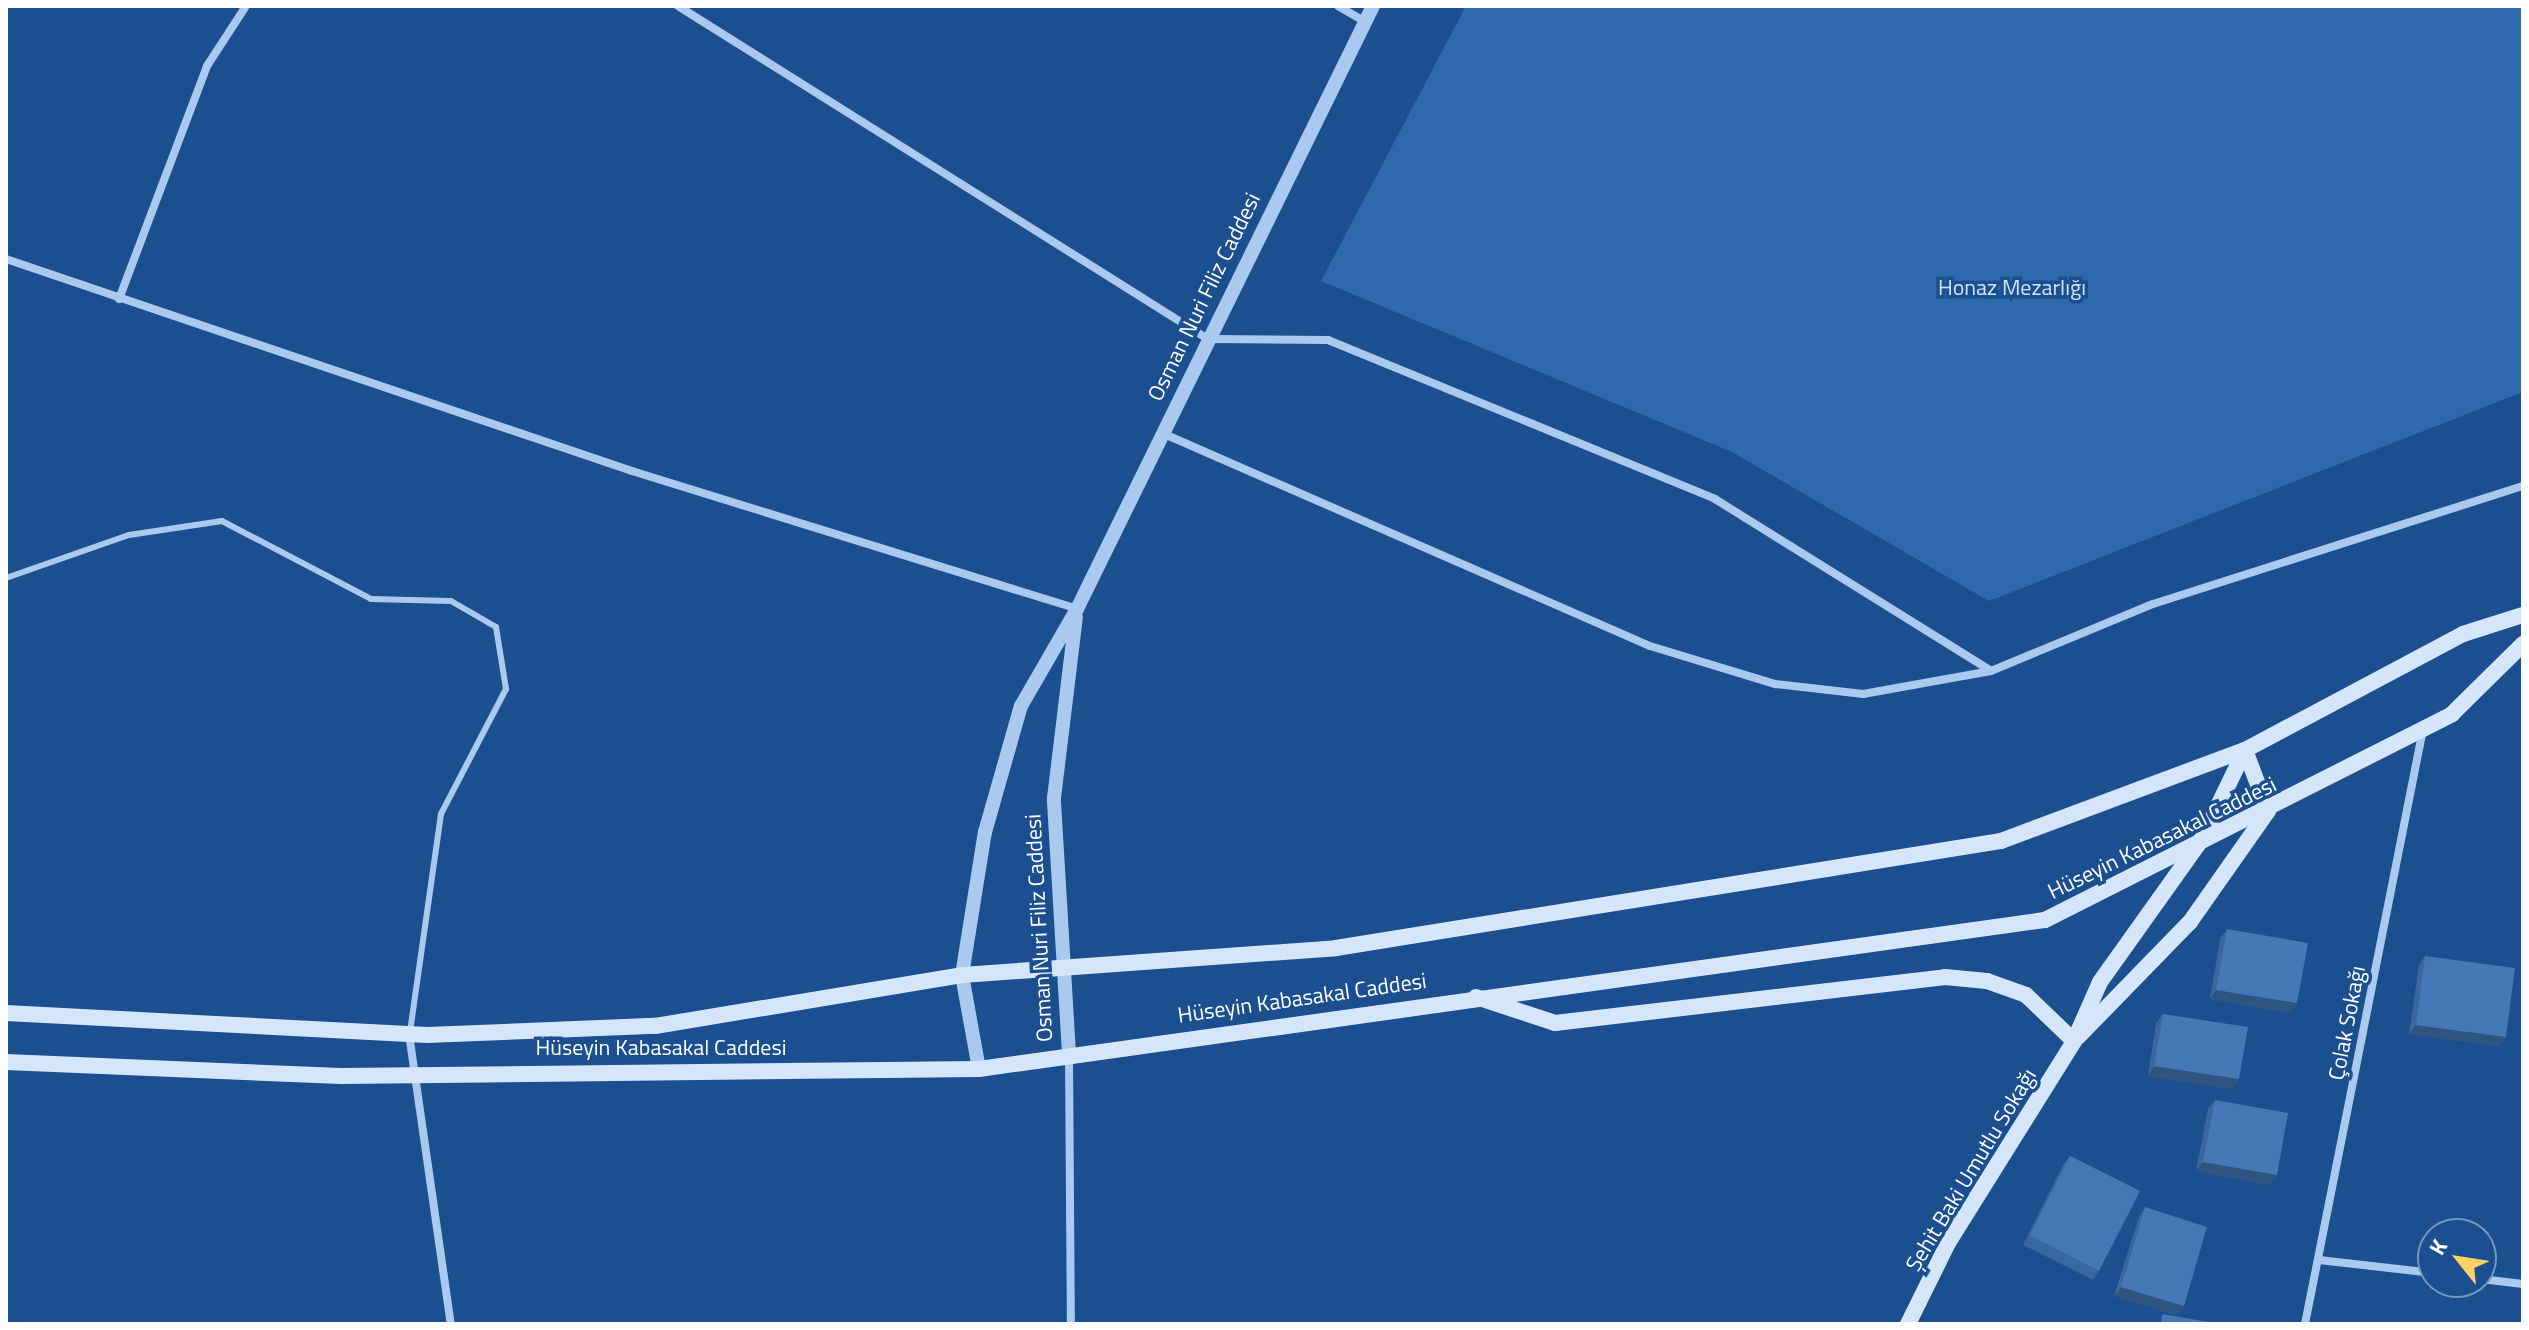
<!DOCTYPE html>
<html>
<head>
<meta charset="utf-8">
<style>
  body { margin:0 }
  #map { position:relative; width:2529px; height:1330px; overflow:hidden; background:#1b4f8f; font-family:"Titillium Web",sans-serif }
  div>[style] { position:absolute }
  .green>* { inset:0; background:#2e69ad }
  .service>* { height:6px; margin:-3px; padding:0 3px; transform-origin:3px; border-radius:3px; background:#a9c9ee }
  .minor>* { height:8px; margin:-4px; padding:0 4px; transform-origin:4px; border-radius:4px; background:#a9c9ee }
  .tertiary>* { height:14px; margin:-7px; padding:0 7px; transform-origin:7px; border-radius:7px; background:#a9c9ee }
  .secondary>* { height:16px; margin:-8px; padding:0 8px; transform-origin:8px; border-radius:8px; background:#d6e6fa }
  .wall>* { inset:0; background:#3a679d }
  .shaded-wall>* { inset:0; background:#305480 }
  .building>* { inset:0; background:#4478b7 }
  span { translate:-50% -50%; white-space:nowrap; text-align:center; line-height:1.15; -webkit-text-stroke:7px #1b4f8f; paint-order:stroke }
  .park-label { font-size:22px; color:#cfe3fa }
  .street-label { font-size:22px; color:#fff }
  .frame { position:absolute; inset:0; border:8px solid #fff; pointer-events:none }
  .north { position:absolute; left:2417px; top:1218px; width:80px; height:80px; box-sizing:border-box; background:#1b4f8f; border:2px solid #7695bc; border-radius:50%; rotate:300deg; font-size:22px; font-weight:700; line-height:32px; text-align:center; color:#fff }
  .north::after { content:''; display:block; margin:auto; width:28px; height:36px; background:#ffd166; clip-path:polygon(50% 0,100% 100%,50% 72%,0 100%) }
</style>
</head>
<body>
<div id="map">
  <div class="green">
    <div style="clip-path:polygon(1466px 6px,2523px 6px,2523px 392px,1989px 601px,1732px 452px,1321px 281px)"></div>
  </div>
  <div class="service">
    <div style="left:6px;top:578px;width:130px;rotate:-19.3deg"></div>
    <div style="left:129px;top:535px;width:94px;rotate:-8.6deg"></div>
    <div style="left:222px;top:521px;width:168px;rotate:27.6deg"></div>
    <div style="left:371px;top:599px;width:80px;rotate:1.4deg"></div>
    <div style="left:451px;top:601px;width:52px;rotate:30deg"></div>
    <div style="left:496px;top:627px;width:63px;rotate:80.8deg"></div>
    <div style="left:506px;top:689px;width:141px;rotate:117.5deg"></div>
    <div style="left:441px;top:814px;width:219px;rotate:98.1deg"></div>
  </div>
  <div class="minor">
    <div style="left:678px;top:6px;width:626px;rotate:32.14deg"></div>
    <div style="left:1208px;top:339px;width:120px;rotate:0.5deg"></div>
    <div style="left:1328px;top:340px;width:418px;rotate:22.3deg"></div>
    <div style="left:1715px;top:499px;width:325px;rotate:31.9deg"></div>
    <div style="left:1338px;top:6px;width:30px;rotate:30deg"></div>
    <div style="left:6px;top:259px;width:661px;rotate:18.71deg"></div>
    <div style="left:632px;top:471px;width:466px;rotate:17.2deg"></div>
    <div style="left:119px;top:299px;width:249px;rotate:-69.3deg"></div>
    <div style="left:207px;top:66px;width:72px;rotate:-57deg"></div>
    <div style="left:1162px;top:433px;width:532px;rotate:23.58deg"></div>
    <div style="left:1650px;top:646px;width:131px;rotate:16.9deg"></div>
    <div style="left:1775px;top:684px;width:89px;rotate:6.5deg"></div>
    <div style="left:1863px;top:694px;width:130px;rotate:-10.2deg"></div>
    <div style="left:1991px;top:671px;width:175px;rotate:-22.5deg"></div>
    <div style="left:2153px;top:604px;width:388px;rotate:-17.7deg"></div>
    <div style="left:409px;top:1034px;width:293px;rotate:81.8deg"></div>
    <div style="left:1069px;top:1055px;width:269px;rotate:89.6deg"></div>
    <div style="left:2319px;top:1260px;width:115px;rotate:6.5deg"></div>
    <div style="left:2481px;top:1279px;width:42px;rotate:6.8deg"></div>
    <div style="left:2305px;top:1324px;width:607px;rotate:-78.78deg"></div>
  </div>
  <div class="tertiary">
    <div style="left:1069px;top:1054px;width:256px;rotate:-93.4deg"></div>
    <div style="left:1054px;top:798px;width:182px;rotate:-83.1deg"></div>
    <div style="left:979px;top:1069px;width:96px;rotate:-100.3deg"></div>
    <div style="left:962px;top:975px;width:145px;rotate:-80.9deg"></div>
    <div style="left:985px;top:832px;width:131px;rotate:-74.1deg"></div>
    <div style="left:1021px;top:706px;width:112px;rotate:-60deg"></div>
    <div style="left:1077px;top:609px;width:672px;rotate:-63.85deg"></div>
  </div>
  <div class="secondary">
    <div style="left:1476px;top:997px;width:83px;rotate:18.2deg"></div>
    <div style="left:1555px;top:1023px;width:393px;rotate:-6.7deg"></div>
    <div style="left:1945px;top:977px;width:42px;rotate:5.4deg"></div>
    <div style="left:1987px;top:981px;width:41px;rotate:19.7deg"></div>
    <div style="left:2026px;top:995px;width:66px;rotate:43.8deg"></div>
    <div style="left:6px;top:1013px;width:422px;rotate:3deg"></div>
    <div style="left:427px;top:1035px;width:228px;rotate:-2.3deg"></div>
    <div style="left:655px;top:1026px;width:311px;rotate:-9.4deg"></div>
    <div style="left:962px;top:975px;width:375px;rotate:-4.1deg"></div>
    <div style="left:1336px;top:948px;width:674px;rotate:-9.14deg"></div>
    <div style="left:2001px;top:841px;width:260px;rotate:-20.5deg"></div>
    <div style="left:2245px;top:750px;width:247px;rotate:-28deg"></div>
    <div style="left:2463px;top:634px;width:63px;rotate:-17.6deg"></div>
    <div style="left:2078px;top:1037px;width:161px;rotate:-45.8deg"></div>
    <div style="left:2190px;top:922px;width:136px;rotate:-54.9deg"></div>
    <div style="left:2268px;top:811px;width:65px;rotate:-110.7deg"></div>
    <div style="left:6px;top:1062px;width:335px;rotate:2.4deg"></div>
    <div style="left:341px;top:1076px;width:638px;rotate:-0.63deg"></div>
    <div style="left:979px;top:1069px;width:1076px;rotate:-7.96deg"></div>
    <div style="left:2045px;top:920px;width:456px;rotate:-26.8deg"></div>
    <div style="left:2452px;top:714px;width:100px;rotate:-44.6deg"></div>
    <div style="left:1908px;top:1324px;width:90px;rotate:-63.7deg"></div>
    <div style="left:1948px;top:1243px;width:238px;rotate:-58deg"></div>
    <div style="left:2074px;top:1041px;width:64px;rotate:-66.2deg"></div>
    <div style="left:2100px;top:982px;width:176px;rotate:-54.5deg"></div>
    <div style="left:2202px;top:839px;width:99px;rotate:-64.2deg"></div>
  </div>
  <div class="wall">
    <div style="clip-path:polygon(2227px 929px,2297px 1003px,2291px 1013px,2210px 999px,2220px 939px)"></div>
    <div style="clip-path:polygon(2425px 956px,2506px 1037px,2499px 1046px,2409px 1034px,2419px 965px)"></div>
    <div style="clip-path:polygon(2163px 1014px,2233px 1089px,2148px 1076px,2156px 1023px)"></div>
    <div style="clip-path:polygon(2215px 1100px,2277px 1175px,2270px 1185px,2196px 1171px,2208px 1109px)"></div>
    <div style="clip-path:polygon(2070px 1156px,2099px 1271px,2093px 1280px,2023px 1245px,2063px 1165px)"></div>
    <div style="clip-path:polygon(2145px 1207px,2184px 1306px,2177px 1315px,2114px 1296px,2139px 1217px)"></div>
  </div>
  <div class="shaded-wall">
    <div style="clip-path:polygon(2216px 990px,2297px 1003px,2291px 1013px,2210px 999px)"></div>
    <div style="clip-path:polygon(2416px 1025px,2506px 1037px,2499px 1046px,2409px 1034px)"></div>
    <div style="clip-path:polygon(2154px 1066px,2239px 1079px,2233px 1089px,2148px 1076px)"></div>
    <div style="clip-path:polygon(2203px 1162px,2277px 1175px,2270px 1185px,2196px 1171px)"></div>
    <div style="clip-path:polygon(2121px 1287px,2184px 1306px,2177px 1315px,2114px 1296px)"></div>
  </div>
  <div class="building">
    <div style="clip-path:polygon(2227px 929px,2308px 943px,2297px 1003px,2216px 990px)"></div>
    <div style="clip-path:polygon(2425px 956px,2515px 968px,2506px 1037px,2416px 1025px)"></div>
    <div style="clip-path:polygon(2163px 1014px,2248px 1027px,2239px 1079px,2154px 1066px)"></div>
    <div style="clip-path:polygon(2215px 1100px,2288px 1113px,2277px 1175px,2203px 1162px)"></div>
    <div style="clip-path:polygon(2070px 1156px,2140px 1191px,2099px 1271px,2030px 1235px)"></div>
    <div style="clip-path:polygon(2145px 1207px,2207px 1227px,2184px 1306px,2121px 1287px)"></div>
    <div style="clip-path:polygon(2162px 1314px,2220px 1324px,2161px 1324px)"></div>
  </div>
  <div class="park-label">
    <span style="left:2012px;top:288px">Honaz Mezarlığı</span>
  </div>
  <div class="street-label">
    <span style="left:1204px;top:297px;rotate:-64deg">Osman Nuri Filiz Caddesi</span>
    <span style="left:2162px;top:838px;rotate:-26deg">Hüseyin Kabasakal Caddesi</span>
    <span style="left:1039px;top:928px;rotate:-93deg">Osman Nuri Filiz Caddesi</span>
    <span style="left:1302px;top:998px;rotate:-8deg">Hüseyin Kabasakal Caddesi</span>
    <span style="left:2347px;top:1023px;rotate:-79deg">Çolak Sokağı</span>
    <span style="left:661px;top:1048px">Hüseyin Kabasakal Caddesi</span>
    <span style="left:1971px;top:1170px;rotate:-59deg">Şehit Baki Umutlu Sokağı</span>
  </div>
  <div class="frame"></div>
  <div class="north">K</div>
</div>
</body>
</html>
